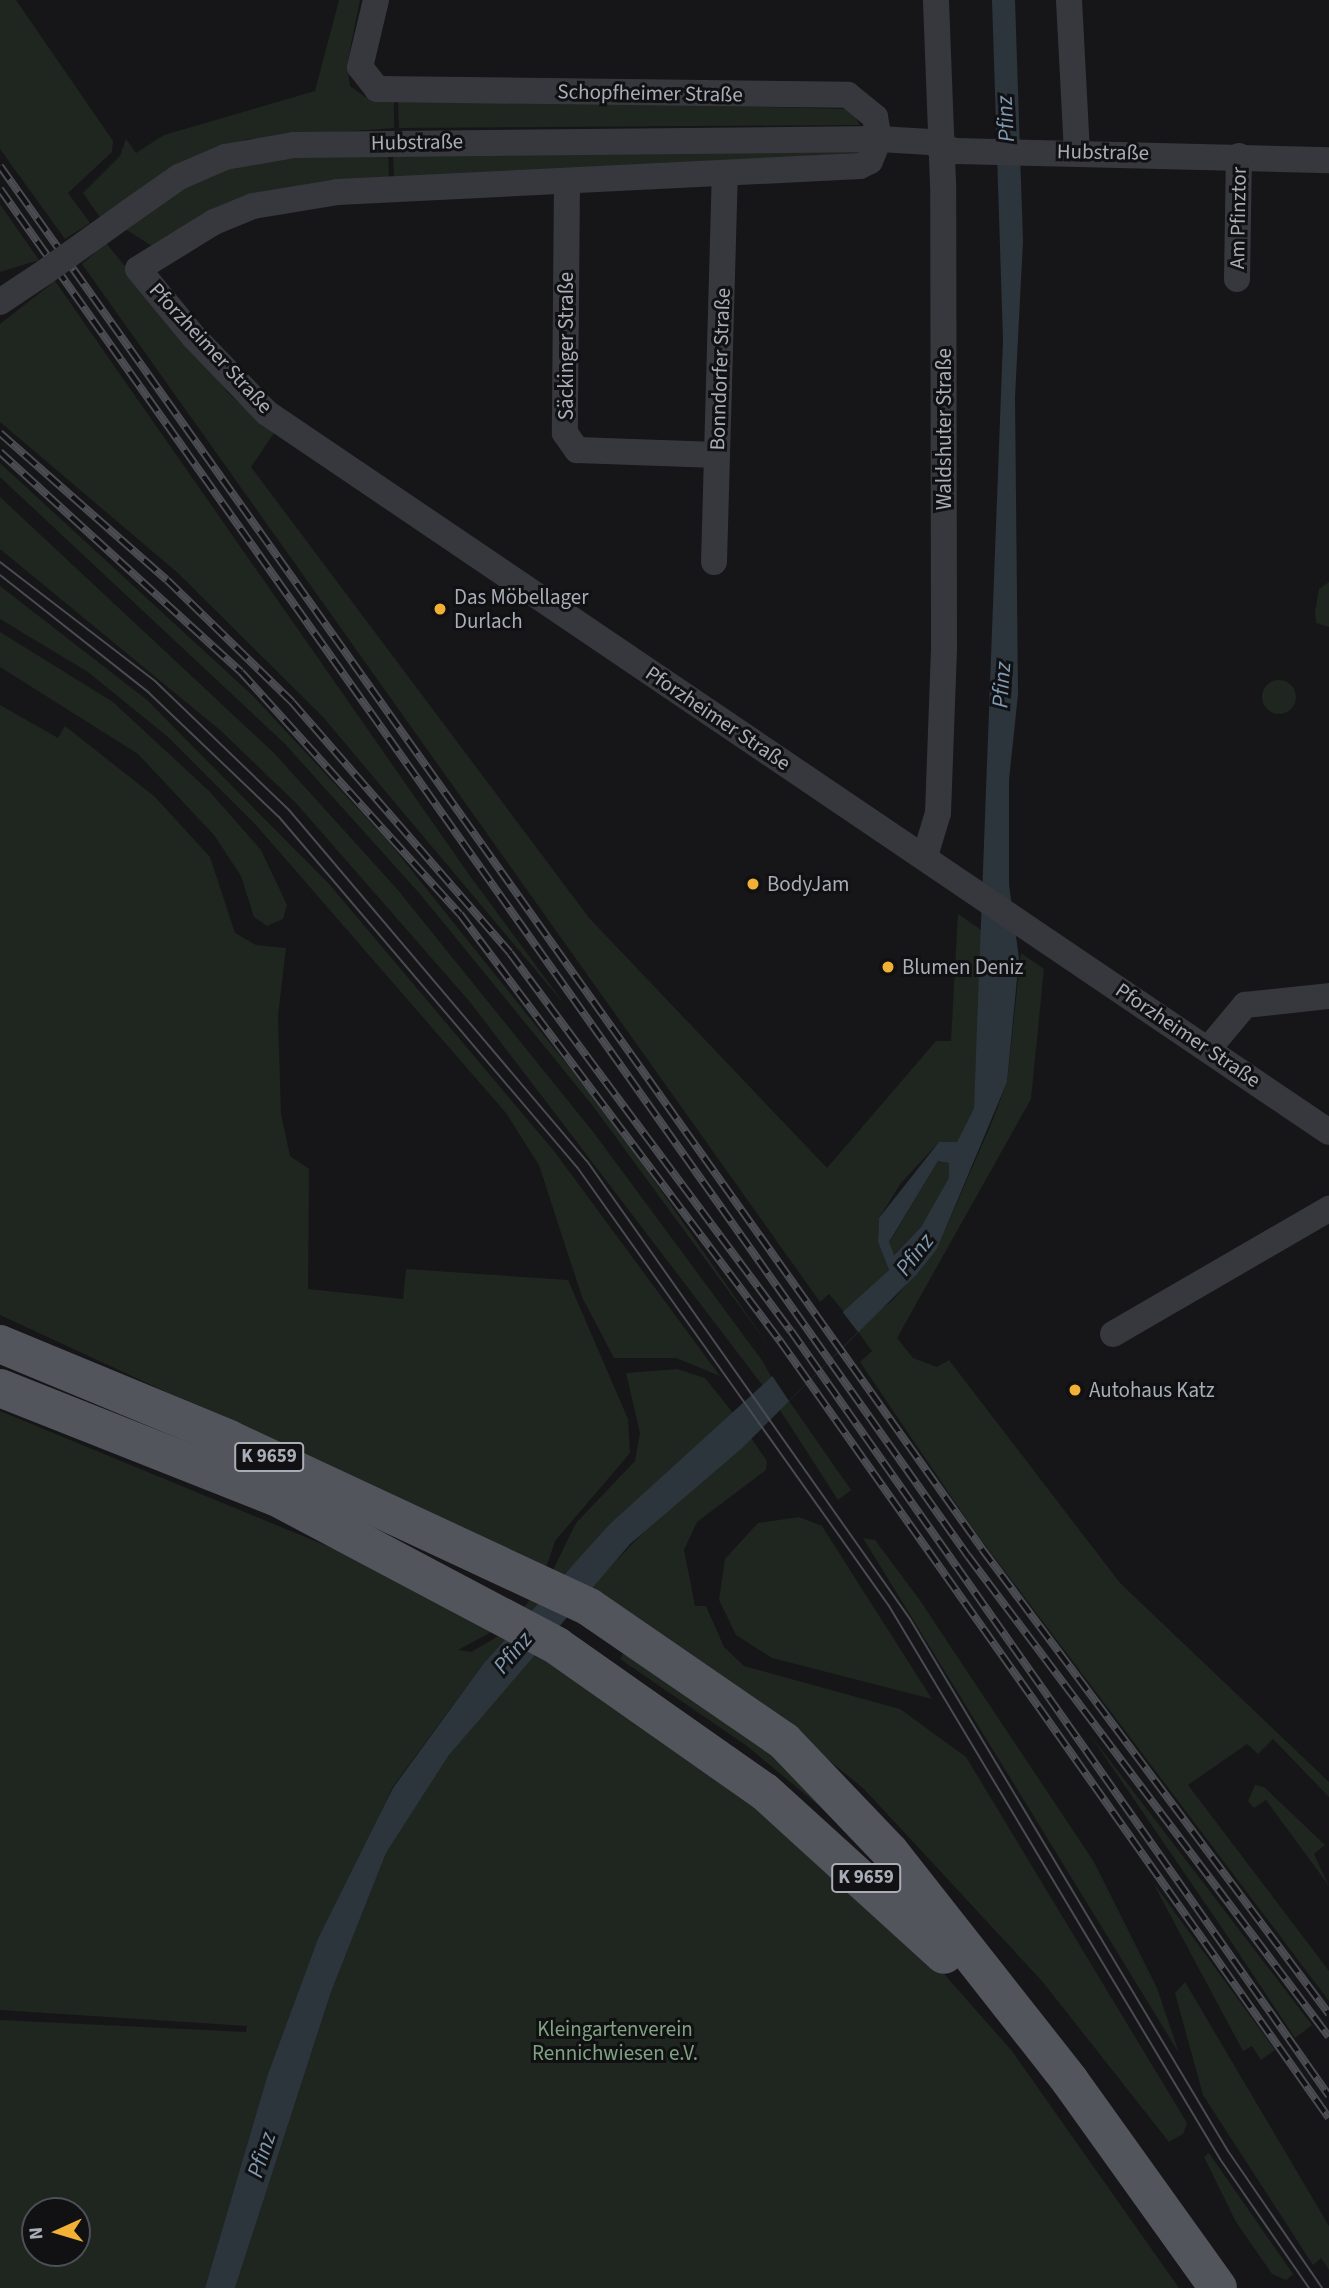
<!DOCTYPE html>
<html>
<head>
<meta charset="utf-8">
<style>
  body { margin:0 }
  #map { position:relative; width:1329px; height:2288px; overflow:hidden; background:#161618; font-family:"Source Sans 3",sans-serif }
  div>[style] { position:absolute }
  .green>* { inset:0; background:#1e261f }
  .round { border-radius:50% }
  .water>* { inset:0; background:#2c353c }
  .pier>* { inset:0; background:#161618 }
  .street>* { height:26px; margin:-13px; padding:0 13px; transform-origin:13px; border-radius:13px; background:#37383d }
  .primary>* { height:38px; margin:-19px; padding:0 19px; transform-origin:19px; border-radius:19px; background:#53555c }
  .tram>* { height:2px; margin:-1px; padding:0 1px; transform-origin:1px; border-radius:1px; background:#4a4c52 }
  .rail>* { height:8px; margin-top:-4px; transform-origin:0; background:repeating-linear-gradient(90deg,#111113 0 16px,#4a4c52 0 32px); box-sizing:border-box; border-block:2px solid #4a4c52 }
  .street-bridge>* { height:26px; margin:-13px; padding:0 13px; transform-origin:13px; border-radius:13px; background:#37383d }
  .dots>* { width:19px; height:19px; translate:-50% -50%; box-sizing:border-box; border:4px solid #111113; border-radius:50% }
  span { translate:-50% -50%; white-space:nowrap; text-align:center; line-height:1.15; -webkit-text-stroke:6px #111113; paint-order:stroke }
  .shield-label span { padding:2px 5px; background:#111113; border:2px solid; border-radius:5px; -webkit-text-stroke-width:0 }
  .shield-label { font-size:19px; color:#a8adb8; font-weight:700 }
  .street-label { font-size:21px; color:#a8adb8 }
  .poi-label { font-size:21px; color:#a8adb8 }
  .left { translate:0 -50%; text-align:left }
  .park-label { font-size:21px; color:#7fa381 }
  .water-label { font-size:23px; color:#7f9bb3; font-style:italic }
  .north { position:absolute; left:21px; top:2197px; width:70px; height:70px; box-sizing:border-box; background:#111113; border:2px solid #4d4f55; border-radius:50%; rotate:266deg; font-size:19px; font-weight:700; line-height:28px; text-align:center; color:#a8adb8 }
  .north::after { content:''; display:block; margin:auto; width:24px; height:32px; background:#f2b134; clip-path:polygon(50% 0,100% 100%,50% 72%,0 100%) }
</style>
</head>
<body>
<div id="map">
  <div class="green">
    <div style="clip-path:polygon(0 0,16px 0,113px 141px,112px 152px,68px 193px,90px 223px,65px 239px,0 149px)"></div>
    <div style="clip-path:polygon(339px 0,360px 0,347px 65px,350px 86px,365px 97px,394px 99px,394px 128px,248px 139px,217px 149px,190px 181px,261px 159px,388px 150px,389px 180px,152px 246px,125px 229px,114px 237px,83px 193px,120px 156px,126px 139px,136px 153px,164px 135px,315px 91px)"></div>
    <div style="clip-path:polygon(398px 99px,850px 109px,860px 125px,399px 128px)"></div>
    <div style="clip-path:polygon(857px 148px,859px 153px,394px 180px,393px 150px)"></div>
    <div style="clip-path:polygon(0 204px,9px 217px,39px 260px,0 272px)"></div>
    <div style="clip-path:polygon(106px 243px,230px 395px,274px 433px,251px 467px,590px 919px,827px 1168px,936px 1041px,951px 1041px,958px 914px,984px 932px,974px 1108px,957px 1142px,939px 1142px,901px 1183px,879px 1218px,878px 1242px,889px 1270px,844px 1312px,829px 1294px,820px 1302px,82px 264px)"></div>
    <div style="clip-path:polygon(55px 281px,470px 876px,565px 1005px,323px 717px,178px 573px,0 422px,0 324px)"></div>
    <div style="clip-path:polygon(0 463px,253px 696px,389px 842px,617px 1127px,771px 1349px,593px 1106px,420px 894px,285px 744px,0 477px)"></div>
    <div style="clip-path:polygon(0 497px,274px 753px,397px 889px,594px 1133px,761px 1359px,772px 1378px,763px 1386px,470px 1002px,296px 803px,220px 730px,0 549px)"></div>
    <div style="clip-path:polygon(1329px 582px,1329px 627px,1316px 623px,1315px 611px,1319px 589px)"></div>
    <div style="clip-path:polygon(0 586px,147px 700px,330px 885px,554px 1151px,720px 1376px,676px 1358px,614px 1358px,582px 1297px,539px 1165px,506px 1113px,256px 825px,168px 737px,88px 672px,0 619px)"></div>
    <div style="clip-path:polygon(0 632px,113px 702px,210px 792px,261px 850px,287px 905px,283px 919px,267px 926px,254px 917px,241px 876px,214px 835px,138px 754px,0 667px)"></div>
    <div class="round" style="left:1262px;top:680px;width:34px;height:34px"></div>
    <div style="clip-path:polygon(0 705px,58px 738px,65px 726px,155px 797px,210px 857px,235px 933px,256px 945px,286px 948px,278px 1016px,281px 1114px,290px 1156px,309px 1169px,308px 1289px,403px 1299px,406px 1269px,568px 1280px,628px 1419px,630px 1453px,555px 1541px,546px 1568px,0 1315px)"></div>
    <div style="clip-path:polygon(1021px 953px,1044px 969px,1031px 1099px,897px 1338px,913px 1358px,937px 1367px,949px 1360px,1120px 1583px,1329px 1782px,1329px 1797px,1273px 1739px,1258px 1754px,1247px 1744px,1188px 1785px,1329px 1971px,1329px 2001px,976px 1533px,860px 1362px,872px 1351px,856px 1329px,893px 1300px,937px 1249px,992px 1122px,1007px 1082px)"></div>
    <div style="clip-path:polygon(938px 1161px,949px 1163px,950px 1178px,921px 1227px,893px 1255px,889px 1243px)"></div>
    <div style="clip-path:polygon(evenodd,677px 1369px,705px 1378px,733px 1413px,566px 1572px,484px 1663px,392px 1788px,267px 2077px,205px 2288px,0 2288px,0 2020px,246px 2032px,247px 2026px,0 2010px,0 1411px,344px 1553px,495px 1630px,458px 1650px,471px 1652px,502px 1634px,551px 1574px,576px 1523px,635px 1461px,640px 1433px,626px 1373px,677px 1369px,35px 2211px,77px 2211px,77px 2253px,35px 2253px,35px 2211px)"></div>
    <div style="clip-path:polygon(787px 1398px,851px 1490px,838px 1500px,778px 1407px)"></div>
    <div style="clip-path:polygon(751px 1438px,767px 1461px,766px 1470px,697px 1522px,684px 1550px,695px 1606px,706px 1606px,724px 1647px,744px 1666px,900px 1709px,966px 1757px,1187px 2123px,1183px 2134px,1169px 2142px,1042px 1981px,864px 1789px,748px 1694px,586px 1592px,666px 1509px)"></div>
    <div style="clip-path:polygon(799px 1517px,822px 1526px,932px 1699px,772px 1658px,736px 1635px,719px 1600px,725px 1559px,758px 1523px)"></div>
    <div style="clip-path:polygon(863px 1538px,875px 1540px,919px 1599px,1094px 1862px,1157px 1988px,1179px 2053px)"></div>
    <div style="clip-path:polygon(536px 1649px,719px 1767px,929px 1957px,1012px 2051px,1179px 2288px,235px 2288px,331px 1992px,386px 1853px,449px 1755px)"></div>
    <div style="clip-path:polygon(624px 1652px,790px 1768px,854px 1835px,747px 1746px,620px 1659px)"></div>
    <div style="clip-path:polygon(1088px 1732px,1312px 2025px,1295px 2038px,1224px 1931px)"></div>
    <div style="clip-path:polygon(1255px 1785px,1264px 1787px,1325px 1845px,1314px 1854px,1329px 1886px,1266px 1800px,1254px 1808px,1248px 1801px)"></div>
    <div style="clip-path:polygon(1152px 1881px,1275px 2050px,1261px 2060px,1252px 2046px,1243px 2051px)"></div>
    <div style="clip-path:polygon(1185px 1982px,1329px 2226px,1329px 2270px,1321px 2258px,1313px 2265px,1203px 2095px,1175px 1993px)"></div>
    <div style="clip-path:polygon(1209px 2153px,1293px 2274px,1286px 2280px,1272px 2274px,1236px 2222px,1204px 2157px)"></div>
  </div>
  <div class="water">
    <div style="clip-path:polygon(evenodd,992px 0,1015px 0,1023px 241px,1015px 397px,1018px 694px,1009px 780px,1009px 885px,1019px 958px,1007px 1082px,937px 1249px,917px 1274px,741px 1449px,630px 1544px,449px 1755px,386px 1853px,331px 1992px,235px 2288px,205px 2288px,267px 2077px,318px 1939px,393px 1788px,484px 1663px,610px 1524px,889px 1270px,878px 1242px,879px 1218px,939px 1142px,957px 1142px,974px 1108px,1003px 340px,992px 0,938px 1161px,949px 1163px,949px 1178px,921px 1227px,894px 1255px,889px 1242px,938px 1161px)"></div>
  </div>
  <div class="pier">
    <div style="clip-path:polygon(841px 1310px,858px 1332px,789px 1401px,771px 1374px)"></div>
  </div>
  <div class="street">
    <div style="left:376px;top:0;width:69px;rotate:103.4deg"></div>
    <div style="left:360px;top:67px;width:28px;rotate:52deg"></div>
    <div style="left:377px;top:89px;width:471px;rotate:0.7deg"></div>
    <div style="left:848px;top:95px;width:35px;rotate:39deg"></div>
    <div style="left:875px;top:117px;width:22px;rotate:80deg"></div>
    <div style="left:879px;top:139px;width:24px;rotate:112deg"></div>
    <div style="left:870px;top:161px;width:11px;rotate:153deg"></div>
    <div style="left:860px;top:166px;width:523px;rotate:177.15deg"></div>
    <div style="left:338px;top:192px;width:86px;rotate:170.6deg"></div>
    <div style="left:253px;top:206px;width:42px;rotate:157.7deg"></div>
    <div style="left:214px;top:222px;width:89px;rotate:148.3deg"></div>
    <div style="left:138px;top:269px;width:88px;rotate:50.5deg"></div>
    <div style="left:194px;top:337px;width:105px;rotate:46.2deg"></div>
    <div style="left:267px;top:413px;width:1282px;rotate:34.1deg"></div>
    <div style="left:1069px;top:0;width:151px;rotate:87deg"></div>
    <div style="left:567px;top:181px;width:252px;rotate:90.5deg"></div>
    <div style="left:565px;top:433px;width:21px;rotate:55deg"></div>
    <div style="left:577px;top:450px;width:140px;rotate:2deg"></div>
    <div style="left:129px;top:212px;width:61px;rotate:-35deg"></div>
    <div style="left:179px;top:177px;width:50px;rotate:-23.5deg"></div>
    <div style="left:225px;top:157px;width:70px;rotate:-9.9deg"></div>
    <div style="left:294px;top:145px;width:585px;rotate:-0.59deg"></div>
    <div style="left:879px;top:139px;width:51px;rotate:3.4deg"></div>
    <div style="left:930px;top:142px;width:27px;rotate:20deg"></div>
    <div style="left:955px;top:151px;width:374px;rotate:1.4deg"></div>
    <div style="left:1237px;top:279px;width:123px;rotate:-89.1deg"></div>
    <div style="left:0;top:302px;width:54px;rotate:-33.7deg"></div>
    <div style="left:714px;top:562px;width:386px;rotate:-88.4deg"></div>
    <div style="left:925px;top:856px;width:45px;rotate:-73.2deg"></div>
    <div style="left:938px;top:813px;width:167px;rotate:-87.9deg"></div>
    <div style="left:944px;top:646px;width:462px;rotate:-90.1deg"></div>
    <div style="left:943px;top:184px;width:184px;rotate:-92.2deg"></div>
    <div style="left:1210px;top:1047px;width:55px;rotate:-50.2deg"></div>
    <div style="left:1245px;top:1005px;width:84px;rotate:-6.1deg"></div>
    <div style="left:1113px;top:1334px;width:250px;rotate:-30.1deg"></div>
  </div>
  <div class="primary">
    <div style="left:0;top:1344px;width:248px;rotate:22.5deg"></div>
    <div style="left:229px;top:1439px;width:397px;rotate:25deg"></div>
    <div style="left:589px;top:1607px;width:237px;rotate:34.5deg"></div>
    <div style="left:784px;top:1741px;width:153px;rotate:46.3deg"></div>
    <div style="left:890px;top:1852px;width:291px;rotate:51.8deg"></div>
    <div style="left:1070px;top:2081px;width:254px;rotate:54.4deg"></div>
    <div style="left:0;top:1388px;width:297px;rotate:21.6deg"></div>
    <div style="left:276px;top:1497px;width:318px;rotate:27.9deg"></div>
    <div style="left:557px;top:1646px;width:254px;rotate:35.1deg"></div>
    <div style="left:765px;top:1792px;width:242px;rotate:42.3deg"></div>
  </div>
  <div class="tram">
    <div style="left:0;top:562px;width:195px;rotate:37.5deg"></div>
    <div style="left:155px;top:681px;width:186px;rotate:43.9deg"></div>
    <div style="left:289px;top:810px;width:460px;rotate:49.7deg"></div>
    <div style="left:587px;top:1161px;width:560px;rotate:54.81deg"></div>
    <div style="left:910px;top:1619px;width:620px;rotate:59.13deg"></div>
    <div style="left:1228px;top:2151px;width:166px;rotate:55.5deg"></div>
    <div style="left:0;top:575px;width:189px;rotate:38.3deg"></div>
    <div style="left:148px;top:692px;width:181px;rotate:43.7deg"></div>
    <div style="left:279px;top:817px;width:460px;rotate:49.6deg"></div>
    <div style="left:577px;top:1167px;width:539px;rotate:54.6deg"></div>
    <div style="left:889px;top:1606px;width:644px;rotate:59.1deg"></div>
    <div style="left:1220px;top:2159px;width:157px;rotate:55.4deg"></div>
  </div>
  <div class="rail">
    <div style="left:0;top:166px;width:1696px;rotate:54.62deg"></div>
    <div style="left:982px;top:1549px;width:580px;rotate:53.27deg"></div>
    <div style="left:0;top:189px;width:1675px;rotate:54.7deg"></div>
    <div style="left:968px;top:1556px;width:601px;rotate:53.11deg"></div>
    <div style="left:0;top:433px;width:222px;rotate:41.4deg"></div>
    <div style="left:167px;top:580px;width:175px;rotate:44.3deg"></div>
    <div style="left:292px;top:702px;width:332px;rotate:49deg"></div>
    <div style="left:510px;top:953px;width:471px;rotate:53.4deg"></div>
    <div style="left:791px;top:1331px;width:935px;rotate:54.88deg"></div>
    <div style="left:0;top:452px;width:326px;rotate:42.4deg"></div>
    <div style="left:241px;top:672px;width:326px;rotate:47.9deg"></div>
    <div style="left:460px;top:914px;width:534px;rotate:53.15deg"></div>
    <div style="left:780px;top:1341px;width:951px;rotate:54.76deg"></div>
  </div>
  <div class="street-bridge">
    <div style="left:45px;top:272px;width:103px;rotate:-35.5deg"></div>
  </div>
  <div class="dots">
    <div style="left:440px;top:609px;background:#f2b134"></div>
    <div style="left:753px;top:884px;background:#f2b134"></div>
    <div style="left:888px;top:967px;background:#f2b134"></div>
    <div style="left:1075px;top:1390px;background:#f2b134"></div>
  </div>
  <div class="shield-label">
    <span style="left:269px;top:1457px">K 9659</span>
    <span style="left:866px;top:1878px">K 9659</span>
  </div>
  <div class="street-label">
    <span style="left:650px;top:93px;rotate:1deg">Schopfheimer Straße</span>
    <span style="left:417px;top:142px;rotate:-1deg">Hubstraße</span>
    <span style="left:1103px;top:152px;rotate:1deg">Hubstraße</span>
    <span style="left:1238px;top:218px;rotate:-89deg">Am Pfinztor</span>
    <span style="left:566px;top:346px;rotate:-90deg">Säckinger Straße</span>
    <span style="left:211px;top:348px;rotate:47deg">Pforzheimer Straße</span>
    <span style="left:720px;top:369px;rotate:-88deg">Bonndorfer Straße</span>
    <span style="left:944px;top:429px;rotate:-90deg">Waldshuter Straße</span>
    <span style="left:718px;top:718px;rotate:34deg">Pforzheimer Straße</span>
    <span style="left:1188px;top:1035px;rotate:34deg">Pforzheimer Straße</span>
  </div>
  <div class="poi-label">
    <span class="left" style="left:454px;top:609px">Das Möbellager<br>Durlach</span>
    <span class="left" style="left:767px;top:884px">BodyJam</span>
    <span class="left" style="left:902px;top:967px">Blumen Deniz</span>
    <span class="left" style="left:1089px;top:1390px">Autohaus Katz</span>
  </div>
  <div class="park-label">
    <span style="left:615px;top:2041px">Kleingartenverein<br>Rennichwiesen e.V.</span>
  </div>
  <div class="water-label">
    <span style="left:1006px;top:119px;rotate:-93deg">Pfinz</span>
    <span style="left:1002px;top:685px;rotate:-86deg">Pfinz</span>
    <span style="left:915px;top:1255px;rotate:-52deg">Pfinz</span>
    <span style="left:513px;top:1653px;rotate:-50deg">Pfinz</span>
    <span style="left:262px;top:2155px;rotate:-72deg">Pfinz</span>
  </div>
  <div class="north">N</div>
</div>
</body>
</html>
